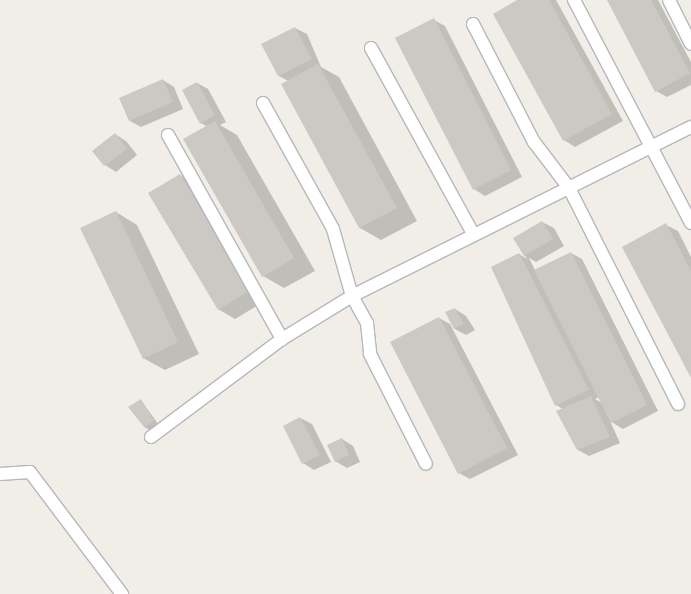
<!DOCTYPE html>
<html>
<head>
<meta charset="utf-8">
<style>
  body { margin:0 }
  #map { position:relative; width:691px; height:594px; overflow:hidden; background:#f1eee8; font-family:"PT Sans",sans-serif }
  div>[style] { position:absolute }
  .shadow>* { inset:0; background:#0003 }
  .building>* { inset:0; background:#ccc9c5 }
  .roads { filter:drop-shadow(1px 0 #b5b8bc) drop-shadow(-1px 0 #b5b8bc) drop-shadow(0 1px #b5b8bc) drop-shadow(0 -1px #b5b8bc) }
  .service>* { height:12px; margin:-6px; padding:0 6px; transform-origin:6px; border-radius:6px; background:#fff }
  span { translate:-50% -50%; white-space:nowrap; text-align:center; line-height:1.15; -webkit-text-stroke:4px #fff; paint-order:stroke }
</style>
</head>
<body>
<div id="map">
  <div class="shadow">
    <div style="clip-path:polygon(519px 0,556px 0,623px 121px,575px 147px,564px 140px)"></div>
    <div style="clip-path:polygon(608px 0,658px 0,691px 62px,691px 85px,667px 97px,656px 91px)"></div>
    <div style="clip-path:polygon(434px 20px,445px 26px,522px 177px,485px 196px,474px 189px)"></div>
    <div style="clip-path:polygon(295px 28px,307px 34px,321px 67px,339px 77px,417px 221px,381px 240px,360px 228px,282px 84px,288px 81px,279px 76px,263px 45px)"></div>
    <div style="clip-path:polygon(163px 80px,174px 87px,183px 109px,141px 127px,130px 121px)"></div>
    <div style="clip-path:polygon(197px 83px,208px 89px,226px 122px,220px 125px,237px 135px,315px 271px,284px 288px,263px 276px,208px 127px,201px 123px)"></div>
    <div style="clip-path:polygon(115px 134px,126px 141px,137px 155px,116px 172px,105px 165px)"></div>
    <div style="clip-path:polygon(180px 175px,197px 185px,265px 301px,235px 319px,218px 309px)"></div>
    <div style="clip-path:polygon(116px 212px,137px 225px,199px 354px,165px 370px,143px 358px)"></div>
    <div style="clip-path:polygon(evenodd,542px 222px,554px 228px,564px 246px,536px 262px,529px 258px,535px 270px,571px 253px,582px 259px,658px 411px,623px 429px,610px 421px,620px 443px,589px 456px,578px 450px,563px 409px,556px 405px,492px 267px,519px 254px,527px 259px,514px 238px,542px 222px,599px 397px,602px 403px,595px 399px,599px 397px)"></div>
    <div style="clip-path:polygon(666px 225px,678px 231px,691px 257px,691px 376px)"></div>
    <div style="clip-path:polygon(455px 309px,466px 316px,475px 330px,466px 335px,455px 329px)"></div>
    <div style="clip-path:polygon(439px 318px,450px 324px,518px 455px,470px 479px,459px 473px)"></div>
    <div style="clip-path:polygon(141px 400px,158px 424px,150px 430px,144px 427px)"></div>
    <div style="clip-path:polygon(300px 418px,312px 424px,331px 462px,314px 470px,303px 463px)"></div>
    <div style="clip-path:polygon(342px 439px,353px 446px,360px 462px,347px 468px,335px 461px)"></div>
  </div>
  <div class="building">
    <div style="clip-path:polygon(517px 0,549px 0,612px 114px,563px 141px,493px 14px)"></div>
    <div style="clip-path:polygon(607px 0,651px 0,690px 73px,655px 92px)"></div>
    <div style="clip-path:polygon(434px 18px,511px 170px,473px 190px,395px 38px)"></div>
    <div style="clip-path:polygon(295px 27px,312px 59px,278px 76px,261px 44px)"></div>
    <div style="clip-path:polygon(318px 64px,397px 208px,359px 228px,281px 84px)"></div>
    <div style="clip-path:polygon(163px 79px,173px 102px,129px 121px,119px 98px)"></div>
    <div style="clip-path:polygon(197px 82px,215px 115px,200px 124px,182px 90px)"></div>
    <div style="clip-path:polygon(215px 121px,294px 258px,262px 277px,183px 139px)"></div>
    <div style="clip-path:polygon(115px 133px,127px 149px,104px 166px,92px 151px)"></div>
    <div style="clip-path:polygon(180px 174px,249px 291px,218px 310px,148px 193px)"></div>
    <div style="clip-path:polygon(116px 211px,178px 342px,143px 359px,80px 228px)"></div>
    <div style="clip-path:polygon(542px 221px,553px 239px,524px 256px,513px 238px)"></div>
    <div style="clip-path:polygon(666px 223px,691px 271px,691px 378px,622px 247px)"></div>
    <div style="clip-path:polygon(571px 252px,647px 405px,611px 423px,534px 270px)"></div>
    <div style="clip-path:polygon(519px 253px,589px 390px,555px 406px,491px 267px)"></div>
    <div style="clip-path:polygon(455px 308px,464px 324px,454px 329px,445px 312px)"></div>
    <div style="clip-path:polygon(439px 317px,507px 448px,458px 474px,390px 342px)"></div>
    <div style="clip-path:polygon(591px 396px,610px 437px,577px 450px,556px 411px)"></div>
    <div style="clip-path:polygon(141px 399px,154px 421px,144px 427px,128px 407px)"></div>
    <div style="clip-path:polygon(300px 417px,320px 455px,302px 464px,283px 426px)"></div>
    <div style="clip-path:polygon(342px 438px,349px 455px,335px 462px,327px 445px)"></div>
  </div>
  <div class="roads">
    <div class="service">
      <div style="left:574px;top:0;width:252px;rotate:62.3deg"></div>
      <div style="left:669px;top:0;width:49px;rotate:63.4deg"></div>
      <div style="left:473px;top:24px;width:133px;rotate:62.7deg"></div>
      <div style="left:534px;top:142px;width:58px;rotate:52.7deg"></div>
      <div style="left:569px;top:188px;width:242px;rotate:63.2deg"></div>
      <div style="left:371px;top:48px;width:213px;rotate:61.2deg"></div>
      <div style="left:263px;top:103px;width:144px;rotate:60.9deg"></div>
      <div style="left:333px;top:229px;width:70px;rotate:74.2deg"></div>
      <div style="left:352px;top:296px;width:31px;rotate:61deg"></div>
      <div style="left:367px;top:323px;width:31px;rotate:84deg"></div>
      <div style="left:370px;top:354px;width:123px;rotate:63deg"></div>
      <div style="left:168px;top:135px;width:234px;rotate:60.8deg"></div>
      <div style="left:151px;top:437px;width:164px;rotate:-36.8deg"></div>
      <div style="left:282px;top:339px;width:82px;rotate:-31.6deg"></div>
      <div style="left:352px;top:296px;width:379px;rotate:-26.5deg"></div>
      <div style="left:0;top:474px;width:30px;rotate:-4deg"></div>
      <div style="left:30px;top:472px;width:153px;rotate:53deg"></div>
    </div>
  </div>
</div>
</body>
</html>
